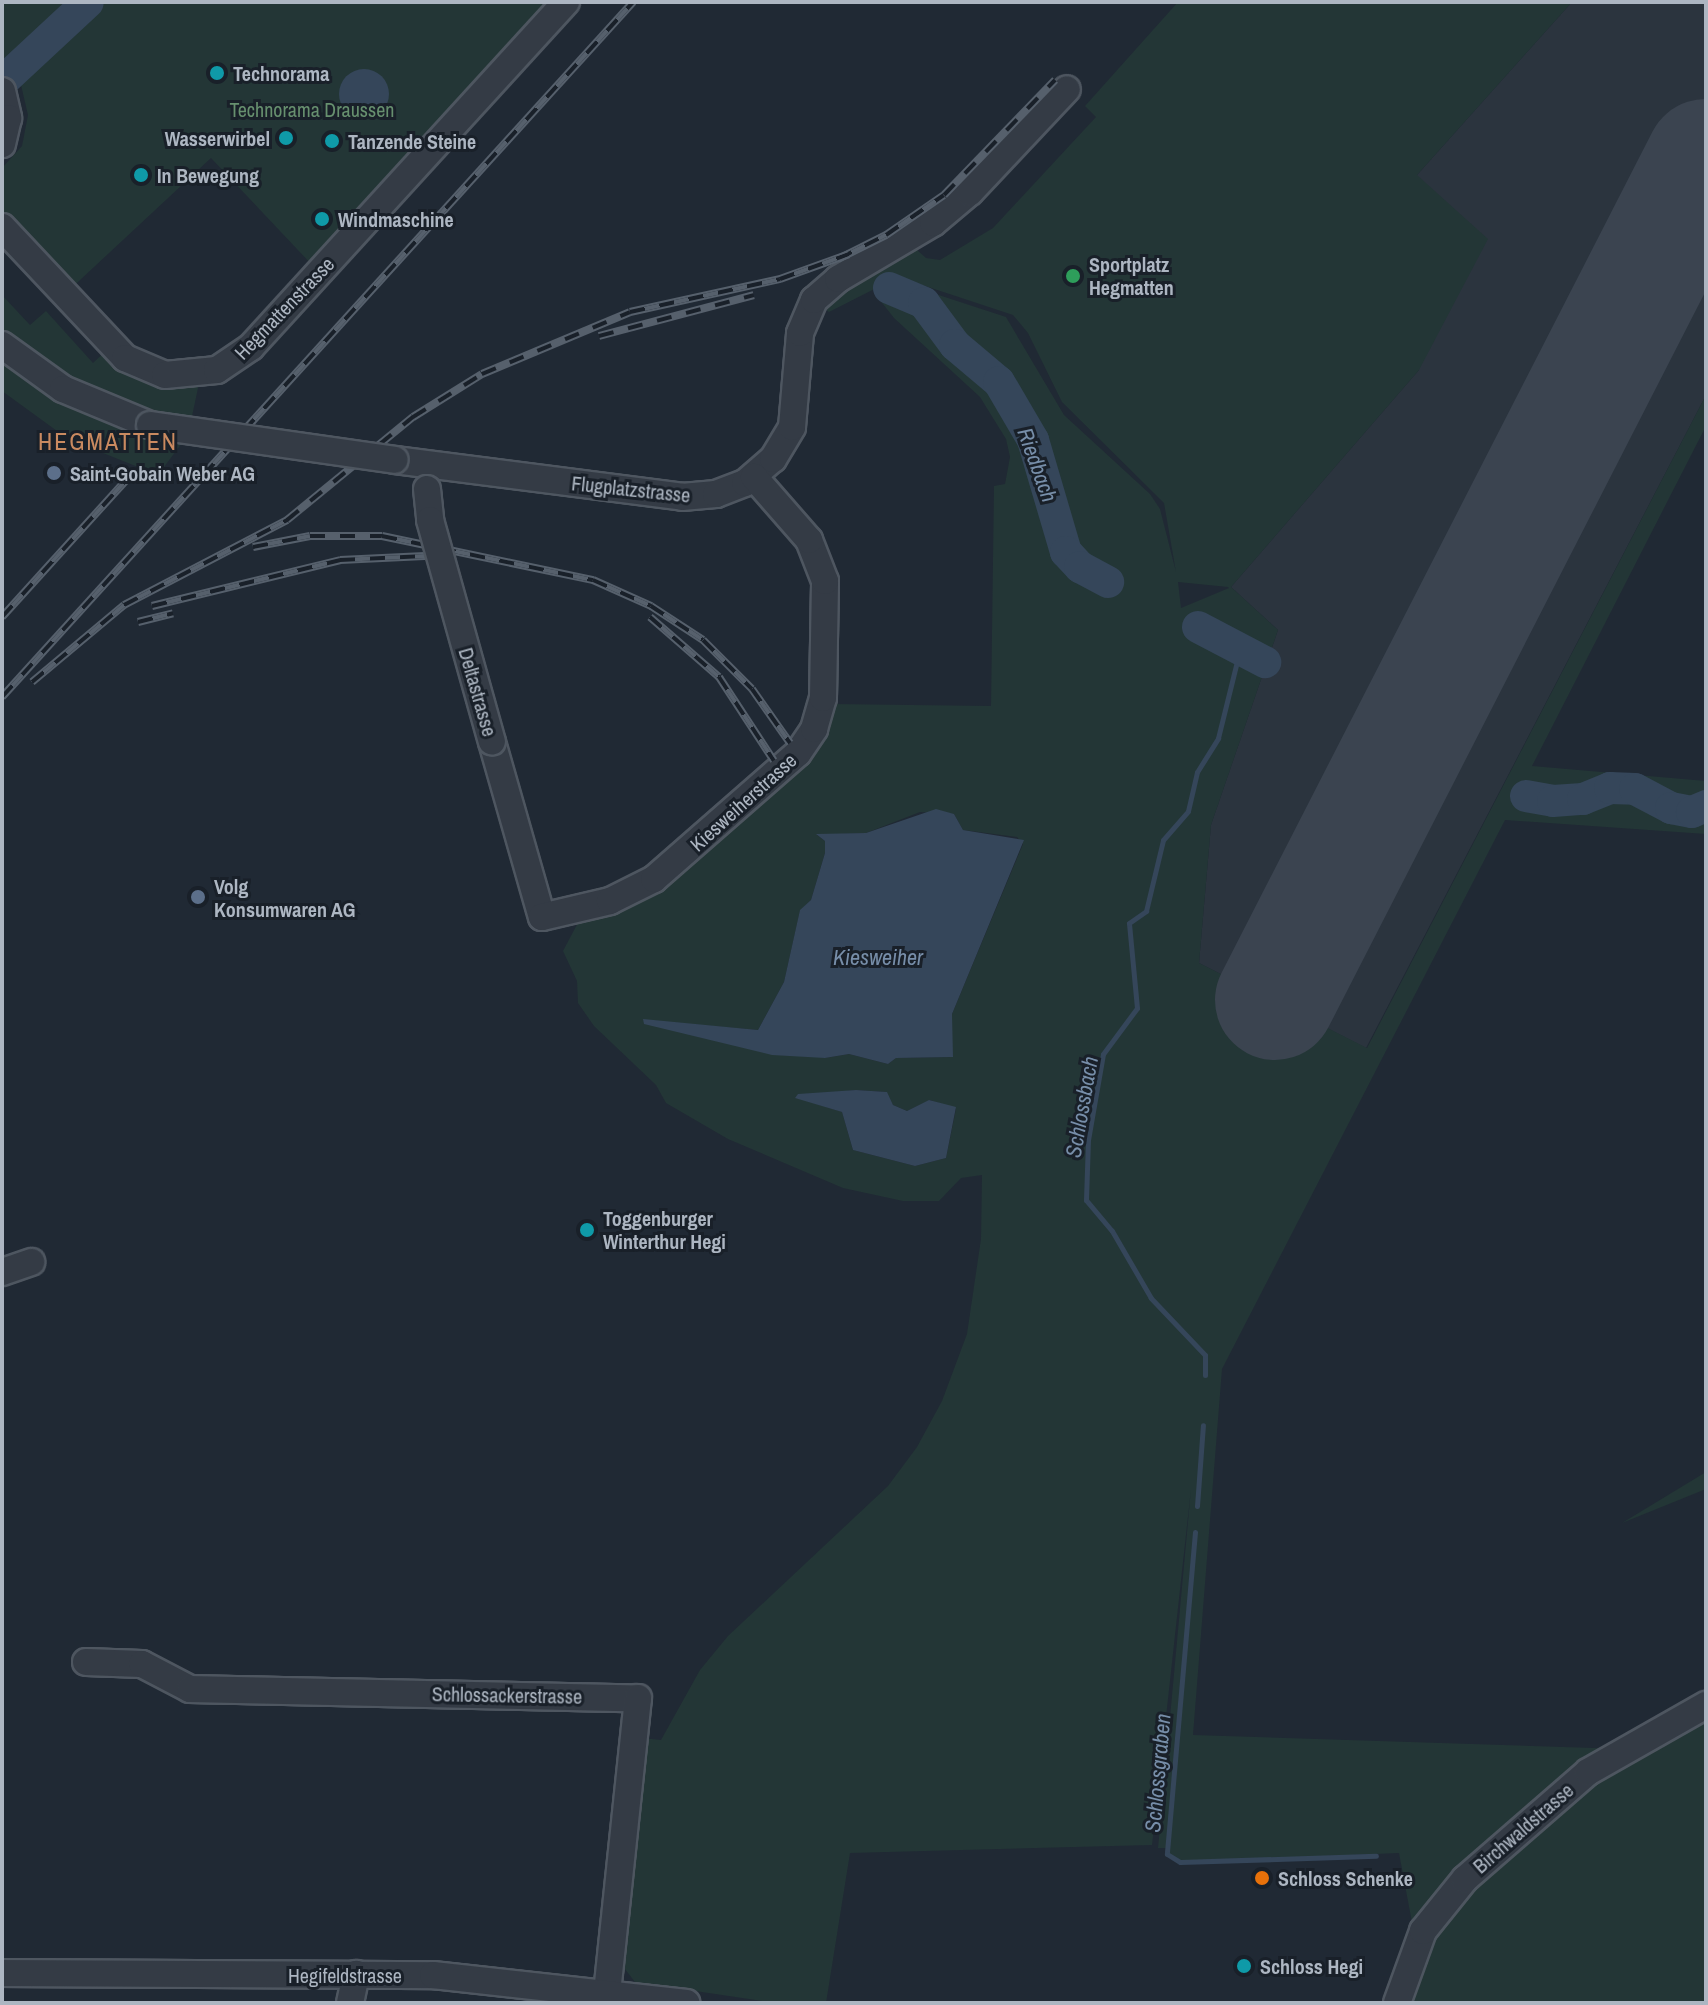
<!DOCTYPE html>
<html>
<head>
<meta charset="utf-8">
<style>
  body { margin:0 }
  #map { position:relative; width:1708px; height:2005px; overflow:hidden; background:#202934; font-family:"Archivo Narrow",sans-serif }
  div>[style] { position:absolute }
  .airport>* { inset:0; background:#2b343e }
  .green>* { inset:0; background:#233636 }
  .water>* { inset:0; background:#35465a }
  .round { border-radius:50% }
  .stream>* { height:5px; margin:-2.5px; padding:0 2.5px; transform-origin:2.5px; border-radius:2.5px; background:#35465a }
  .river>* { height:32px; margin:-16px; padding:0 16px; transform-origin:16px; border-radius:16px; background:#35465a }
  .runway>* { height:120px; margin:-60px; padding:0 60px; transform-origin:60px; border-radius:60px; background:#3b4450 }
  .roads { filter:drop-shadow(2px 0 #4e5660) drop-shadow(-2px 0 #4e5660) drop-shadow(0 2px #4e5660) drop-shadow(0 -2px #4e5660) }
  .minor>* { height:26px; margin:-13px; padding:0 13px; transform-origin:13px; border-radius:13px; background:#343b45 }
  .rail>* { height:8px; margin-top:-4px; transform-origin:0; background:repeating-linear-gradient(90deg,#192029 0 15px,#56606c 0 30px); box-sizing:border-box; border-block:2px solid #56606c }
  .bridges { filter:drop-shadow(2px 0 #4e5660) drop-shadow(-2px 0 #4e5660) drop-shadow(0 2px #4e5660) drop-shadow(0 -2px #4e5660) }
  .minor-bridge>* { height:26px; margin:-13px; padding:0 13px; transform-origin:13px; border-radius:13px; background:#343b45 }
  .dots>* { width:22px; height:22px; translate:-50% -50%; box-sizing:border-box; border:4px solid #192029; border-radius:50% }
  span { translate:-50% -50%; white-space:nowrap; text-align:center; line-height:1.15; -webkit-text-stroke:6px #192029; paint-order:stroke }
  .poi-label { font-size:20px; color:#adb6c2; font-weight:700 }
  .left { translate:0 -50%; text-align:left }
  .right { translate:-100% -50%; text-align:right }
  .park-label { font-size:20px; color:#67906f }
  .street-label { font-size:20px; color:#adb6c2 }
  .water-label { font-size:22px; color:#778ea9; font-style:italic }
  .quarter-label { font-size:24px; color:#ca8a60; letter-spacing:2px }
  .frame { position:absolute; inset:0; border:4px solid #adb6c2; pointer-events:none }
</style>
</head>
<body>
<div id="map">
  <div class="airport">
    <div style="clip-path:polygon(1572px 2px,1706px 2px,1706px 395px,1366px 1048px,1199px 963px,1211px 825px,1278px 630px,1231px 587px,1419px 370px,1417px 175px)"></div>
  </div>
  <div class="green">
    <div style="clip-path:polygon(2px 2px,554px 2px,314px 267px,211px 158px,64px 295px,2px 227px,2px 168px,22px 146px,28px 115px,21px 85px,2px 102px)"></div>
    <div style="clip-path:polygon(evenodd,1178px 2px,1572px 2px,1417px 175px,1488px 239px,1419px 370px,1231px 587px,1278px 630px,1211px 825px,1199px 963px,1367px 1048px,1706px 395px,1706px 426px,1532px 766px,1706px 781px,1706px 834px,1505px 820px,1222px 1369px,1193px 1735px,1625px 1749px,1706px 1705px,1706px 2003px,1397px 2003px,1416px 1944px,1399px 1853px,1180px 1862px,1167px 1854px,1167px 1848px,1158px 1848px,1191px 1489px,1152px 1845px,850px 1853px,826px 2003px,776px 2003px,635px 1982px,621px 1964px,642px 1738px,661px 1740px,700px 1670px,728px 1636px,888px 1486px,917px 1447px,942px 1401px,967px 1334px,981px 1239px,982px 1175px,961px 1178px,939px 1201px,903px 1201px,843px 1188px,728px 1139px,666px 1103px,656px 1085px,594px 1026px,578px 1003px,577px 981px,563px 951px,581px 917px,620px 906px,831px 704px,991px 706px,994px 486px,1005px 484px,1010px 457px,1006px 439px,980px 397px,894px 318px,879px 299px,882px 290px,902px 283px,1006px 317px,1064px 415px,1150px 494px,1160px 509px,1176px 572px,1164px 503px,1062px 402px,1028px 333px,1013px 315px,898px 277px,829px 312px,814px 300px,907px 241px,926px 258px,940px 260px,993px 228px,1096px 117px,1085px 106px,1178px 2px,1178px 582px,1228px 587px,1229px 588px,1181px 608px,1178px 582px,1178px 2px,920px 812px,954px 814px,963px 830px,1017px 837px,1023px 844px,952px 1014px,952px 1057px,896px 1058px,888px 1064px,849px 1054px,825px 1058px,643px 1020px,758px 1030px,784px 982px,800px 911px,811px 900px,825px 853px,825px 841px,817px 835px,866px 833px,920px 812px,1178px 2px,856px 1090px,886px 1092px,893px 1105px,907px 1111px,930px 1100px,956px 1109px,946px 1158px,915px 1166px,853px 1150px,842px 1112px,795px 1097px,856px 1090px)"></div>
    <div style="clip-path:polygon(2px 295px,30px 325px,46px 311px,93px 363px,111px 346px,201px 374px,188px 435px,158px 475px,68px 439px,2px 391px)"></div>
    <div style="clip-path:polygon(1706px 1472px,1706px 1489px,1622px 1523px)"></div>
  </div>
  <div class="water">
    <div class="round" style="left:339px;top:69px;width:50px;height:50px"></div>
    <div style="clip-path:polygon(936px 809px,954px 814px,963px 830px,1024px 840px,952px 1014px,953px 1057px,896px 1058px,888px 1064px,849px 1054px,825px 1058px,772px 1055px,644px 1024px,643px 1019px,758px 1030px,784px 982px,800px 910px,811px 900px,825px 853px,825px 841px,816px 834px,866px 833px)"></div>
    <div style="clip-path:polygon(856px 1090px,887px 1092px,893px 1105px,907px 1111px,929px 1100px,956px 1107px,946px 1158px,915px 1166px,853px 1150px,842px 1112px,795px 1098px,798px 1094px)"></div>
  </div>
  <div class="stream">
    <div style="left:1205px;top:1375px;width:20px;rotate:-90deg"></div>
    <div style="left:1205px;top:1355px;width:79px;rotate:-133.5deg"></div>
    <div style="left:1151px;top:1298px;width:78px;rotate:-120.2deg"></div>
    <div style="left:1112px;top:1231px;width:40px;rotate:-130deg"></div>
    <div style="left:1086px;top:1200px;width:60px;rotate:-88.1deg"></div>
    <div style="left:1088px;top:1140px;width:87px;rotate:-80.1deg"></div>
    <div style="left:1103px;top:1054px;width:57px;rotate:-53.5deg"></div>
    <div style="left:1137px;top:1008px;width:85px;rotate:-95.4deg"></div>
    <div style="left:1129px;top:923px;width:21px;rotate:-35deg"></div>
    <div style="left:1146px;top:911px;width:73px;rotate:-76.5deg"></div>
    <div style="left:1163px;top:840px;width:38px;rotate:-49deg"></div>
    <div style="left:1188px;top:811px;width:40px;rotate:-77deg"></div>
    <div style="left:1197px;top:772px;width:40px;rotate:-58deg"></div>
    <div style="left:1218px;top:738px;width:92px;rotate:-76.1deg"></div>
    <div style="left:1197px;top:1506px;width:81px;rotate:-85.8deg"></div>
    <div style="left:1195px;top:1532px;width:323px;rotate:95deg"></div>
    <div style="left:1167px;top:1854px;width:15px;rotate:32deg"></div>
    <div style="left:1180px;top:1862px;width:196px;rotate:-1.8deg"></div>
  </div>
  <div class="river">
    <div style="left:2px;top:82px;width:117px;rotate:-42.9deg"></div>
    <div style="left:889px;top:288px;width:38px;rotate:23deg"></div>
    <div style="left:924px;top:303px;width:52px;rotate:53.6deg"></div>
    <div style="left:955px;top:345px;width:57px;rotate:40.1deg"></div>
    <div style="left:999px;top:382px;width:67px;rotate:59.6deg"></div>
    <div style="left:1033px;top:440px;width:117px;rotate:73.6deg"></div>
    <div style="left:1066px;top:552px;width:21px;rotate:47deg"></div>
    <div style="left:1080px;top:567px;width:32px;rotate:28deg"></div>
    <div style="left:1198px;top:627px;width:76px;rotate:27.6deg"></div>
    <div style="left:1526px;top:796px;width:27px;rotate:10deg"></div>
    <div style="left:1553px;top:801px;width:30px;rotate:-4deg"></div>
    <div style="left:1583px;top:799px;width:29px;rotate:-22deg"></div>
    <div style="left:1610px;top:788px;width:25px;rotate:2deg"></div>
    <div style="left:1635px;top:789px;width:41px;rotate:27.8deg"></div>
    <div style="left:1671px;top:808px;width:21px;rotate:11deg"></div>
    <div style="left:1692px;top:812px;width:15px;rotate:-23deg"></div>
  </div>
  <div class="runway">
    <div style="left:1275px;top:1000px;width:945px;rotate:-62.87deg"></div>
  </div>
  <div class="roads">
    <div class="minor">
      <div style="left:2px;top:91px;width:28px;rotate:77deg"></div>
      <div style="left:8px;top:118px;width:27px;rotate:103deg"></div>
      <div style="left:2px;top:227px;width:180px;rotate:46.8deg"></div>
      <div style="left:125px;top:358px;width:43px;rotate:23deg"></div>
      <div style="left:165px;top:375px;width:52px;rotate:-5.5deg"></div>
      <div style="left:217px;top:370px;width:41px;rotate:-34.1deg"></div>
      <div style="left:251px;top:347px;width:467px;rotate:-47.6deg"></div>
      <div style="left:2px;top:345px;width:75px;rotate:35.8deg"></div>
      <div style="left:63px;top:389px;width:94px;rotate:22.5deg"></div>
      <div style="left:395px;top:460px;width:289px;rotate:7.3deg"></div>
      <div style="left:682px;top:497px;width:34px;rotate:-5deg"></div>
      <div style="left:716px;top:494px;width:31px;rotate:-21deg"></div>
      <div style="left:745px;top:483px;width:37px;rotate:-41deg"></div>
      <div style="left:773px;top:459px;width:37px;rotate:-59deg"></div>
      <div style="left:792px;top:427px;width:94px;rotate:-85.1deg"></div>
      <div style="left:800px;top:333px;width:36px;rotate:-67deg"></div>
      <div style="left:814px;top:300px;width:32px;rotate:-41deg"></div>
      <div style="left:838px;top:279px;width:110px;rotate:-30.5deg"></div>
      <div style="left:933px;top:223px;width:48px;rotate:-40deg"></div>
      <div style="left:970px;top:192px;width:141px;rotate:-46.7deg"></div>
      <div style="left:492px;top:742px;width:182px;rotate:74.1deg"></div>
      <div style="left:542px;top:917px;width:70px;rotate:-13.2deg"></div>
      <div style="left:610px;top:901px;width:49px;rotate:-26.6deg"></div>
      <div style="left:654px;top:879px;width:191px;rotate:-41.2deg"></div>
      <div style="left:798px;top:753px;width:29px;rotate:-56deg"></div>
      <div style="left:814px;top:729px;width:32px;rotate:-74deg"></div>
      <div style="left:823px;top:698px;width:117px;rotate:-89deg"></div>
      <div style="left:825px;top:581px;width:44px;rotate:-111.3deg"></div>
      <div style="left:809px;top:540px;width:84px;rotate:-131.1deg"></div>
      <div style="left:2px;top:1272px;width:31px;rotate:-19deg"></div>
      <div style="left:86px;top:1662px;width:56px;rotate:2deg"></div>
      <div style="left:142px;top:1664px;width:54px;rotate:27.5deg"></div>
      <div style="left:190px;top:1689px;width:448px;rotate:1.2deg"></div>
      <div style="left:638px;top:1698px;width:296px;rotate:96deg"></div>
      <div style="left:2px;top:1973px;width:431px;rotate:0.3deg"></div>
      <div style="left:433px;top:1975px;width:255px;rotate:6.3deg"></div>
      <div style="left:350px;top:2003px;width:30px;rotate:-78deg"></div>
      <div style="left:1397px;top:2003px;width:77px;rotate:-70.1deg"></div>
      <div style="left:1423px;top:1931px;width:67px;rotate:-51.1deg"></div>
      <div style="left:1465px;top:1879px;width:163px;rotate:-41deg"></div>
      <div style="left:1588px;top:1772px;width:136px;rotate:-29.6deg"></div>
    </div>
  </div>
  <div class="rail">
    <div style="left:838px;top:259px;width:54px;rotate:-26.6deg"></div>
    <div style="left:886px;top:235px;width:70px;rotate:-34.6deg"></div>
    <div style="left:944px;top:195px;width:160px;rotate:-46deg"></div>
    <div style="left:599px;top:336px;width:160px;rotate:-14.8deg"></div>
    <div style="left:253px;top:547px;width:58px;rotate:-10.9deg"></div>
    <div style="left:310px;top:536px;width:72px"></div>
    <div style="left:382px;top:536px;width:216px;rotate:11.8deg"></div>
    <div style="left:593px;top:580px;width:64px;rotate:24.1deg"></div>
    <div style="left:651px;top:606px;width:62px;rotate:33.2deg"></div>
    <div style="left:703px;top:640px;width:69px;rotate:45deg"></div>
    <div style="left:752px;top:689px;width:66px;rotate:54.9deg"></div>
    <div style="left:152px;top:606px;width:194px;rotate:-13.7deg"></div>
    <div style="left:340px;top:560px;width:106px;rotate:-2.7deg"></div>
    <div style="left:2px;top:617px;width:186px;rotate:-47.8deg"></div>
    <div style="left:650px;top:617px;width:91px;rotate:41deg"></div>
    <div style="left:719px;top:677px;width:100px;rotate:56.8deg"></div>
    <div style="left:138px;top:622px;width:36px;rotate:-14deg"></div>
    <div style="left:32px;top:682px;width:120px;rotate:-39.9deg"></div>
    <div style="left:124px;top:605px;width:184px;rotate:-27.5deg"></div>
    <div style="left:287px;top:520px;width:163px;rotate:-39.3deg"></div>
    <div style="left:413px;top:417px;width:81px;rotate:-31.9deg"></div>
    <div style="left:482px;top:374px;width:160px;rotate:-22.7deg"></div>
    <div style="left:630px;top:312px;width:154px;rotate:-12.4deg"></div>
    <div style="left:780px;top:279px;width:73px;rotate:-19.9deg"></div>
    <div style="left:2px;top:697px;width:939px;rotate:-47.76deg"></div>
  </div>
  <div class="bridges">
    <div class="minor-bridge">
      <div style="left:150px;top:425px;width:247px;rotate:8.1deg"></div>
      <div style="left:427px;top:489px;width:31px;rotate:84deg"></div>
      <div style="left:430px;top:520px;width:230px;rotate:74.4deg"></div>
    </div>
  </div>
  <div class="dots">
    <div style="left:217px;top:73px;background:#0f9aa8"></div>
    <div style="left:286px;top:138px;background:#0f9aa8"></div>
    <div style="left:332px;top:141px;background:#0f9aa8"></div>
    <div style="left:141px;top:175px;background:#0f9aa8"></div>
    <div style="left:322px;top:219px;background:#0f9aa8"></div>
    <div style="left:1073px;top:276px;background:#2e9e5b"></div>
    <div style="left:54px;top:473px;background:#5c6f8a"></div>
    <div style="left:198px;top:897px;background:#5c6f8a"></div>
    <div style="left:587px;top:1230px;background:#0f9aa8"></div>
    <div style="left:1262px;top:1878px;background:#e8710a"></div>
    <div style="left:1244px;top:1966px;background:#0f9aa8"></div>
  </div>
  <div class="poi-label">
    <span class="left" style="left:233px;top:73px">Technorama</span>
    <span class="right" style="left:270px;top:138px">Wasserwirbel</span>
    <span class="left" style="left:348px;top:141px">Tanzende Steine</span>
    <span class="left" style="left:157px;top:175px">In Bewegung</span>
    <span class="left" style="left:338px;top:219px">Windmaschine</span>
    <span class="left" style="left:1089px;top:276px">Sportplatz<br>Hegmatten</span>
    <span class="left" style="left:70px;top:473px">Saint-Gobain Weber AG</span>
    <span class="left" style="left:214px;top:898px">Volg<br>Konsumwaren AG</span>
    <span class="left" style="left:603px;top:1230px">Toggenburger<br>Winterthur Hegi</span>
    <span class="left" style="left:1278px;top:1878px">Schloss Schenke</span>
    <span class="left" style="left:1260px;top:1966px">Schloss Hegi</span>
  </div>
  <div class="park-label">
    <span style="left:312px;top:109px">Technorama Draussen</span>
  </div>
  <div class="street-label">
    <span style="left:284px;top:308px;rotate:-46deg">Hegmattenstrasse</span>
    <span style="left:631px;top:489px;rotate:6deg">Flugplatzstrasse</span>
    <span style="left:478px;top:692px;rotate:74deg">Deltastrasse</span>
    <span style="left:743px;top:802px;rotate:-42deg">Kiesweiherstrasse</span>
    <span style="left:507px;top:1695px;rotate:1deg">Schlossackerstrasse</span>
    <span style="left:1523px;top:1828px;rotate:-41deg">Birchwaldstrasse</span>
    <span style="left:345px;top:1975px">Hegifeldstrasse</span>
  </div>
  <div class="water-label">
    <span style="left:1037px;top:465px;rotate:70deg">Riedbach</span>
    <span style="left:878px;top:958px">Kiesweiher</span>
    <span style="left:1082px;top:1107px;rotate:-80deg">Schlossbach</span>
    <span style="left:1158px;top:1773px;rotate:-85deg">Schlossgraben</span>
  </div>
  <div class="quarter-label">
    <span style="left:108px;top:442px">HEGMATTEN</span>
  </div>
  <div class="frame"></div>
</div>
</body>
</html>
